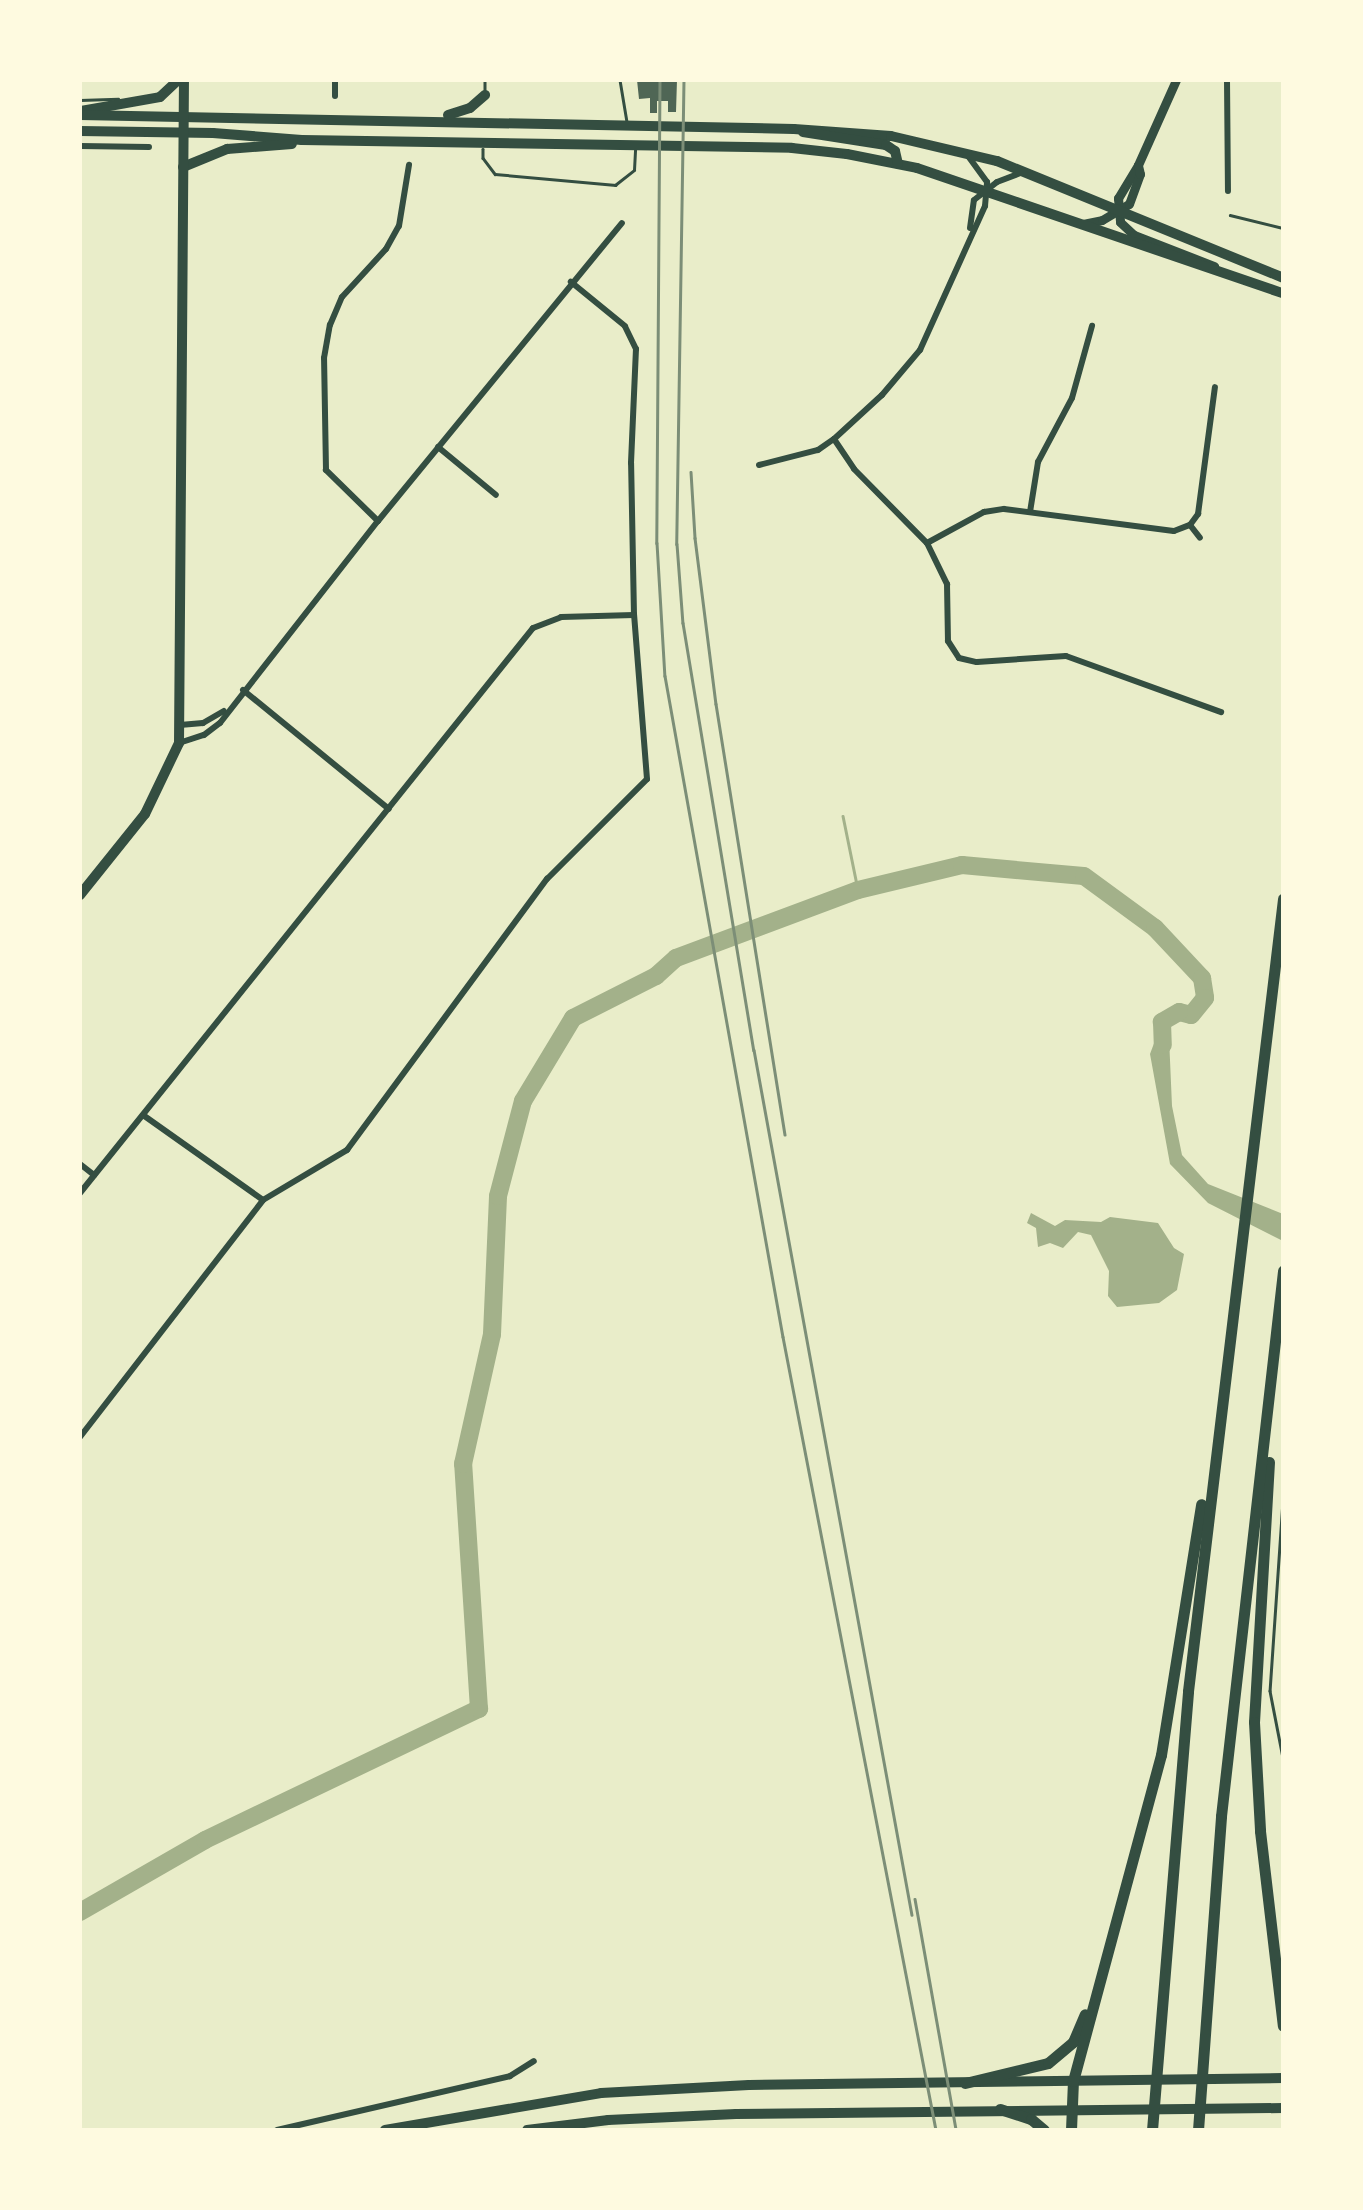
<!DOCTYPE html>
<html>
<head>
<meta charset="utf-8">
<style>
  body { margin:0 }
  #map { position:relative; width:1363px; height:2210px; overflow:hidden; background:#e9edc9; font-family:"DM Sans",sans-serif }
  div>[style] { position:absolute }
  .water>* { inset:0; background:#a3b18a }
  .stream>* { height:2.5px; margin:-1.25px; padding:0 1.25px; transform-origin:1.25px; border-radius:1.25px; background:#a3b18a }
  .river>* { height:18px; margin:-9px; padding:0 9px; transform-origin:9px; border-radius:9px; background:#a3b18a }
  .building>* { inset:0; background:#4f6655 }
  .path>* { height:2.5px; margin:-1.25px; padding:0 1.25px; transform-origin:1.25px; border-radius:1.25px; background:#344e41 }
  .service>* { height:2.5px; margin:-1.25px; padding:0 1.25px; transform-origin:1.25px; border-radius:1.25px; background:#344e41 }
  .minor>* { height:6px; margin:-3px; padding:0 3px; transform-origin:3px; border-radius:3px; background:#344e41 }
  .secondary>* { height:9px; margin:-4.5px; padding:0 4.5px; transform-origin:4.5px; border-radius:4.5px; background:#344e41 }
  .primary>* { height:10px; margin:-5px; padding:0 5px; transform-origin:5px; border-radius:5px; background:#344e41 }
  .trunk>* { height:10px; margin:-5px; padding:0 5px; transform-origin:5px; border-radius:5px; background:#344e41 }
  .motorway>* { height:11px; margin:-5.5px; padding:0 5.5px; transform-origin:5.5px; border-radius:5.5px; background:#344e41 }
  .rail>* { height:2.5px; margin:-1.25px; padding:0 1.25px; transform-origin:1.25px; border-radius:1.25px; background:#7c8e77 }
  span { translate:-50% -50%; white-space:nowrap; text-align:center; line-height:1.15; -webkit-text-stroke:10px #fefae0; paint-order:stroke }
  .frame { position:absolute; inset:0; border:82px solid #fefae0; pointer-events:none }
</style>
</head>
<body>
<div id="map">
  <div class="water">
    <div style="clip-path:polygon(1162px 1022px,1169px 1037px,1172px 1106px,1182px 1155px,1208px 1184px,1283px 1214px,1283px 1241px,1208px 1203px,1170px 1164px,1150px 1054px)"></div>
    <div style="clip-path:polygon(1031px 1213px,1055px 1226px,1065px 1220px,1101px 1222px,1110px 1217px,1158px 1223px,1174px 1248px,1184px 1254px,1177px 1290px,1159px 1303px,1117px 1307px,1108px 1296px,1109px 1271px,1091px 1235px,1078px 1232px,1063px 1248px,1050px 1243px,1038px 1247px,1036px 1228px,1027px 1223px)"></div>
  </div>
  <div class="stream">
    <div style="left:843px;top:816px;width:76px;rotate:78.5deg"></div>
  </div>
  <div class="river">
    <div style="left:80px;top:1912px;width:144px;rotate:-29.9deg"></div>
    <div style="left:205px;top:1840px;width:304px;rotate:-25.6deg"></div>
    <div style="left:479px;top:1709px;width:246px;rotate:-93.7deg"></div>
    <div style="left:463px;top:1464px;width:133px;rotate:-77.4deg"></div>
    <div style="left:492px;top:1334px;width:138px;rotate:-87.5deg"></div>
    <div style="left:498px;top:1196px;width:98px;rotate:-75.3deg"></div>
    <div style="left:523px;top:1101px;width:97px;rotate:-58.9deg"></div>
    <div style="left:573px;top:1018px;width:93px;rotate:-26.8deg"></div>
    <div style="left:656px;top:976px;width:27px;rotate:-42deg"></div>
    <div style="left:676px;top:958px;width:194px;rotate:-20.5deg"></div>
    <div style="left:858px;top:890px;width:107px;rotate:-13.5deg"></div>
    <div style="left:962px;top:865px;width:122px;rotate:5.2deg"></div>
    <div style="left:1084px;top:876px;width:88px;rotate:36.2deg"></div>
    <div style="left:1155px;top:928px;width:69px;rotate:46.8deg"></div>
    <div style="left:1202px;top:978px;width:20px;rotate:81deg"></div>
    <div style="left:1205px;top:998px;width:22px;rotate:129deg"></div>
    <div style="left:1191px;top:1015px;width:12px;rotate:-166deg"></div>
    <div style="left:1179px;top:1012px;width:20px;rotate:150deg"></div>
    <div style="left:1162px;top:1022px;width:23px;rotate:88deg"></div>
  </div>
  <div class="building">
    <div style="clip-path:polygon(637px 80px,677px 80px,676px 112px,668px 112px,668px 101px,657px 101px,657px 113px,650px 113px,650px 98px,639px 99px)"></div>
  </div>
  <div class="path">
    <div style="left:1230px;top:215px;width:55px;rotate:13.8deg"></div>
    <div style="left:1283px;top:1501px;width:190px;rotate:93.9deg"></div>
    <div style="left:1270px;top:1691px;width:68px;rotate:79deg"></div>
  </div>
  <div class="service">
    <div style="left:485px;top:80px;width:13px;rotate:90deg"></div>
    <div style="left:620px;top:80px;width:43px;rotate:80.5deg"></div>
    <div style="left:80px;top:100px;width:38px;rotate:-2deg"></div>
    <div style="left:483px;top:149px;width:9px;rotate:90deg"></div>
    <div style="left:483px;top:158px;width:20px;rotate:53deg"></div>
    <div style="left:495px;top:174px;width:121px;rotate:5.2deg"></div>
    <div style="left:615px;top:185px;width:24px;rotate:-38deg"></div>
    <div style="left:634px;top:170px;width:21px;rotate:-87deg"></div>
  </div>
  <div class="minor">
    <div style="left:335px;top:80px;width:16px;rotate:90deg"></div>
    <div style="left:1227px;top:80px;width:111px;rotate:89.5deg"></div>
    <div style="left:80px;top:146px;width:69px;rotate:0.8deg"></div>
    <div style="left:970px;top:228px;width:28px;rotate:-82deg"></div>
    <div style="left:974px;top:200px;width:29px;rotate:-38deg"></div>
    <div style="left:997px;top:182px;width:25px;rotate:-21deg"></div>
    <div style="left:834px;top:439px;width:36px;rotate:56deg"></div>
    <div style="left:854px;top:469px;width:104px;rotate:45.4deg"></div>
    <div style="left:927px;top:543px;width:46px;rotate:64deg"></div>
    <div style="left:947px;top:584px;width:57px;rotate:89deg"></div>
    <div style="left:948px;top:641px;width:20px;rotate:57deg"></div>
    <div style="left:959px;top:658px;width:18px;rotate:13deg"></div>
    <div style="left:977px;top:662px;width:89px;rotate:-3.9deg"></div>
    <div style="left:1066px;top:656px;width:165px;rotate:19.9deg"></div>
    <div style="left:438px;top:447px;width:75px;rotate:39.6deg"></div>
    <div style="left:759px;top:465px;width:61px;rotate:-14.3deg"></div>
    <div style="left:818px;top:450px;width:19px;rotate:-35deg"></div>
    <div style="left:834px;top:439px;width:65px;rotate:-42.5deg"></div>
    <div style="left:882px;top:395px;width:59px;rotate:-49.8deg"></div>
    <div style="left:920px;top:350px;width:158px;rotate:-65.7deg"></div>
    <div style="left:985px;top:206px;width:24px;rotate:-85deg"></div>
    <div style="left:987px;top:182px;width:31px;rotate:-126deg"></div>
    <div style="left:1030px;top:512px;width:51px;rotate:-80.9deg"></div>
    <div style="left:1038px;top:462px;width:72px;rotate:-62deg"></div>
    <div style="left:1072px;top:398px;width:75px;rotate:-74.5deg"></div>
    <div style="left:378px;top:521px;width:73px;rotate:-135.6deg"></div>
    <div style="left:326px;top:470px;width:112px;rotate:-91deg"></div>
    <div style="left:324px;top:358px;width:34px;rotate:-80deg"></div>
    <div style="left:330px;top:325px;width:30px;rotate:-67deg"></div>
    <div style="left:342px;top:297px;width:65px;rotate:-47.5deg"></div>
    <div style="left:386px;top:249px;width:26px;rotate:-61deg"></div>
    <div style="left:399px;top:226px;width:62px;rotate:-80.7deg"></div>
    <div style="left:1190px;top:525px;width:16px;rotate:52deg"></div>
    <div style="left:927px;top:543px;width:65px;rotate:-28.5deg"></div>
    <div style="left:984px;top:512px;width:20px;rotate:-9deg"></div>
    <div style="left:1004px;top:509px;width:171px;rotate:7.4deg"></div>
    <div style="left:1174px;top:531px;width:17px;rotate:-21deg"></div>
    <div style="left:1190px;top:525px;width:14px;rotate:-54deg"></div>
    <div style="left:1198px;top:514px;width:128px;rotate:-82.4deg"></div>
    <div style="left:243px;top:690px;width:188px;rotate:39.2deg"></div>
    <div style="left:180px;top:725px;width:23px;rotate:-5deg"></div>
    <div style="left:203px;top:723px;width:24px;rotate:-30deg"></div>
    <div style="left:179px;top:743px;width:26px;rotate:-18deg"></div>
    <div style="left:204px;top:735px;width:20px;rotate:-37deg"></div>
    <div style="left:220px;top:723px;width:256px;rotate:-52deg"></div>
    <div style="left:378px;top:521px;width:385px;rotate:-50.7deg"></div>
    <div style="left:143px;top:1115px;width:147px;rotate:35.3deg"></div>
    <div style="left:263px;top:1200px;width:98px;rotate:-30.8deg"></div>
    <div style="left:347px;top:1150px;width:337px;rotate:-53.6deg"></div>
    <div style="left:547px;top:879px;width:141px;rotate:-45deg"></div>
    <div style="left:647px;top:779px;width:165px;rotate:-94.5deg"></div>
    <div style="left:634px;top:615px;width:152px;rotate:-91.1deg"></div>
    <div style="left:631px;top:463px;width:114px;rotate:-87.5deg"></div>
    <div style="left:636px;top:349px;width:25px;rotate:-116deg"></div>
    <div style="left:625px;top:326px;width:70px;rotate:-140.8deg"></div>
    <div style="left:80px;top:1164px;width:18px;rotate:38deg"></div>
    <div style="left:80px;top:1193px;width:724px;rotate:-51.28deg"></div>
    <div style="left:533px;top:628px;width:30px;rotate:-21deg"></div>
    <div style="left:561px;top:617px;width:73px;rotate:-1.6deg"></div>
    <div style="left:80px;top:1437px;width:299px;rotate:-52.3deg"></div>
    <div style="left:277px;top:2130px;width:239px;rotate:-13deg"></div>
    <div style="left:510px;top:2076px;width:28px;rotate:-32deg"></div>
  </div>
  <div class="secondary">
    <div style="left:1176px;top:80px;width:93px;rotate:114.1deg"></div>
    <div style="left:1138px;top:165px;width:39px;rotate:121deg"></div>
    <div style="left:1118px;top:198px;width:24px;rotate:85deg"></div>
    <div style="left:1120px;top:222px;width:19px;rotate:43deg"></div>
    <div style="left:1134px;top:235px;width:86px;rotate:21.2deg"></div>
    <div style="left:1083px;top:224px;width:19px;rotate:-12deg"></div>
    <div style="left:1102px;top:220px;width:31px;rotate:-31deg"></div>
    <div style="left:1129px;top:204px;width:32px;rotate:-70deg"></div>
    <div style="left:1140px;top:174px;width:9px;rotate:-103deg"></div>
  </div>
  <div class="primary">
    <div style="left:81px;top:111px;width:80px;rotate:-10deg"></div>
    <div style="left:160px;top:97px;width:25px;rotate:-43deg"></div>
    <div style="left:80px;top:115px;width:714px;rotate:1.12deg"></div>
    <div style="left:794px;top:129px;width:97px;rotate:4.1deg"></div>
    <div style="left:891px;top:136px;width:109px;rotate:13.3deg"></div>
    <div style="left:997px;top:161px;width:309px;rotate:22.2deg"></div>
    <div style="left:448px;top:115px;width:23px;rotate:-18deg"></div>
    <div style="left:470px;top:108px;width:20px;rotate:-41deg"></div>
    <div style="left:80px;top:131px;width:133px;rotate:0.9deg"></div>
    <div style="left:213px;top:133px;width:89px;rotate:4.5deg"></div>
    <div style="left:302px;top:140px;width:490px;rotate:0.9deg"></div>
    <div style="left:792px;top:148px;width:55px;rotate:6.2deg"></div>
    <div style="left:847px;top:154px;width:71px;rotate:11.3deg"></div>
    <div style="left:917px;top:168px;width:387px;rotate:18.9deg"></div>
    <div style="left:803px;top:132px;width:84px;rotate:8.9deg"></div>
    <div style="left:886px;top:145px;width:11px;rotate:34deg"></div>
    <div style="left:895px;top:151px;width:13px;rotate:77deg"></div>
    <div style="left:183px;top:167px;width:48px;rotate:-22.2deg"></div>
    <div style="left:227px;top:149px;width:65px;rotate:-4.4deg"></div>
    <div style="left:80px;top:895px;width:104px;rotate:-51.3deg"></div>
    <div style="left:145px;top:814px;width:79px;rotate:-64.4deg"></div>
    <div style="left:179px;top:743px;width:663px;rotate:-89.57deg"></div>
  </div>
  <div class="trunk">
    <div style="left:385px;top:2130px;width:219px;rotate:-9.7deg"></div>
    <div style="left:601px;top:2093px;width:148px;rotate:-3.1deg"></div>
    <div style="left:749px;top:2085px;width:534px;rotate:-0.75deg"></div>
    <div style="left:527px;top:2130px;width:82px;rotate:-7deg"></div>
    <div style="left:608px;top:2120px;width:128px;rotate:-2.7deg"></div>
    <div style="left:736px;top:2114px;width:547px;rotate:-0.63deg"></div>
  </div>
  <div class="motorway">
    <div style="left:1269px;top:1462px;width:260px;rotate:93.3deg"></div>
    <div style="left:1254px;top:1722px;width:109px;rotate:86.8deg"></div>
    <div style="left:1260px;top:1831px;width:196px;rotate:83.3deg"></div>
    <div style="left:965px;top:2083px;width:85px;rotate:-13.5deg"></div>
    <div style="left:1048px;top:2063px;width:33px;rotate:-40deg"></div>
    <div style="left:1073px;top:2042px;width:30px;rotate:-67deg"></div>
    <div style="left:1000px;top:2109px;width:33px;rotate:18deg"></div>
    <div style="left:1031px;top:2119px;width:17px;rotate:40deg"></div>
    <div style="left:1071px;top:2130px;width:49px;rotate:-87.7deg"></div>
    <div style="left:1073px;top:2081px;width:338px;rotate:-74.9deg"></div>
    <div style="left:1161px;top:1755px;width:254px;rotate:-80.9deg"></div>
    <div style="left:1152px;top:2130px;width:440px;rotate:-85.3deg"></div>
    <div style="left:1188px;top:1691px;width:798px;rotate:-83.16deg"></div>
    <div style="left:1198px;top:2130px;width:315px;rotate:-85.8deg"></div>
    <div style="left:1221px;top:1816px;width:549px;rotate:-83.51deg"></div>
  </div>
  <div class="rail">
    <div style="left:660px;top:80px;width:463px;rotate:90.4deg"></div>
    <div style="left:657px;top:543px;width:133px;rotate:86.6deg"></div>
    <div style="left:665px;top:676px;width:671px;rotate:79.88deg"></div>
    <div style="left:783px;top:1337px;width:808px;rotate:79.08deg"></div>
    <div style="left:684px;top:80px;width:464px;rotate:90.9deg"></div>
    <div style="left:677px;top:544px;width:79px;rotate:85.7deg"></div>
    <div style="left:683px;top:623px;width:433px;rotate:80.6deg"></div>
    <div style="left:754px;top:1050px;width:879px;rotate:79.65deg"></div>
    <div style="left:691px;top:472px;width:66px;rotate:86.5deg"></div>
    <div style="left:695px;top:538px;width:167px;rotate:82.8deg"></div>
    <div style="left:716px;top:704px;width:436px;rotate:80.9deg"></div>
    <div style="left:915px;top:1899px;width:235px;rotate:79.9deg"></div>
  </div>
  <div class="frame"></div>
</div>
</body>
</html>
